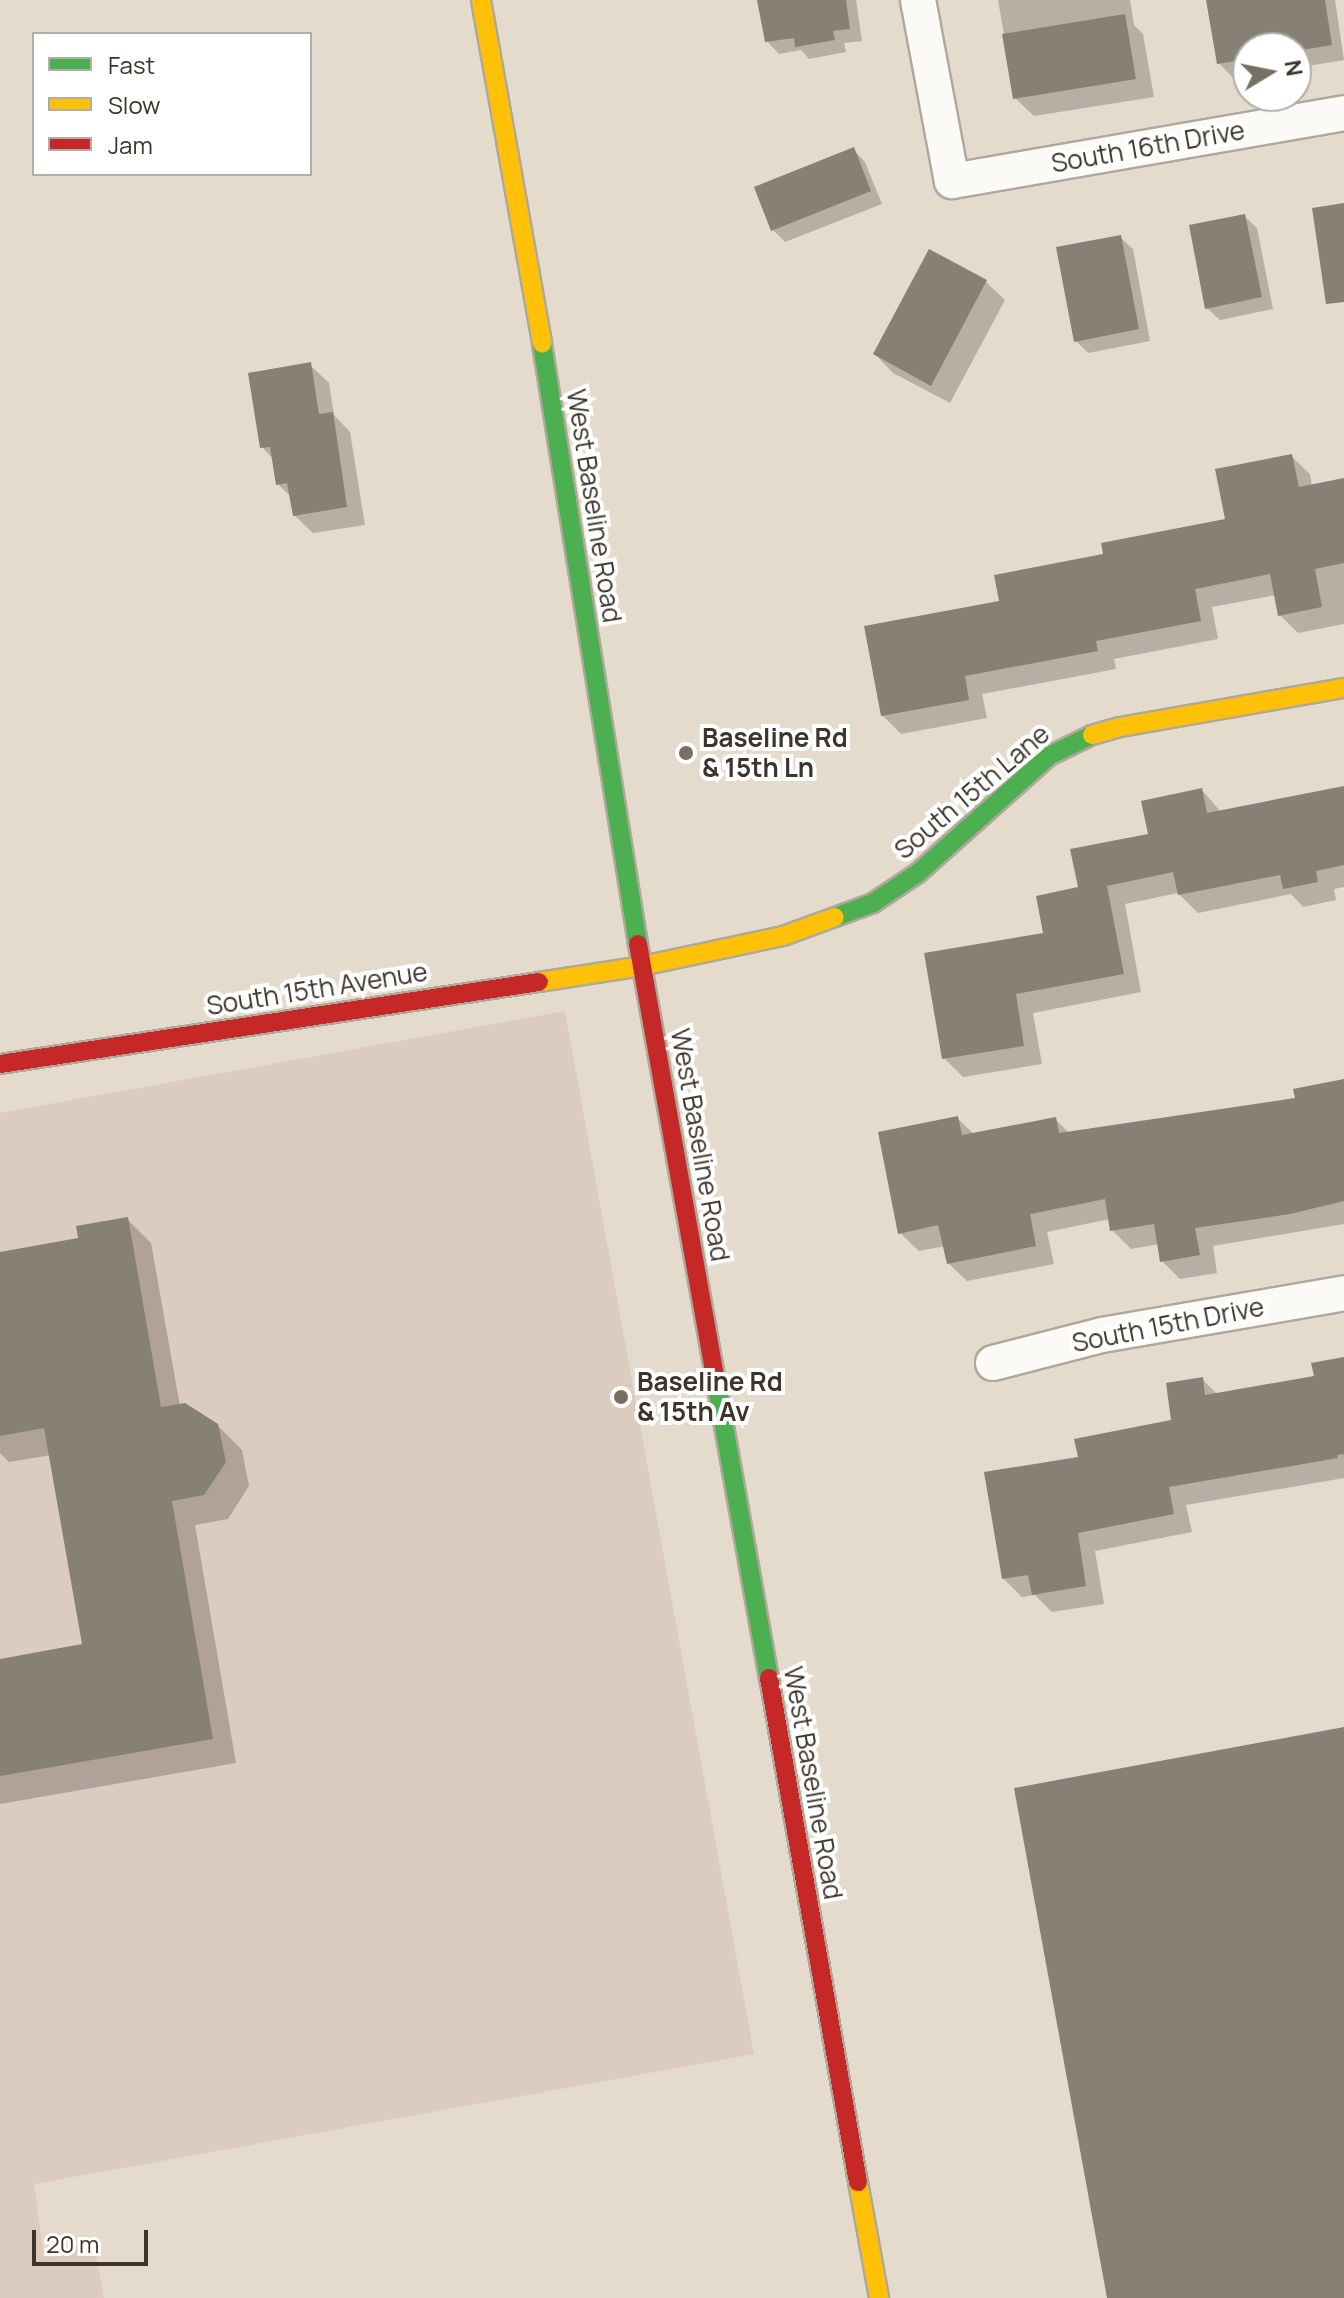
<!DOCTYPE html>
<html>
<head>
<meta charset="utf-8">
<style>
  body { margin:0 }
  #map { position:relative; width:1344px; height:2298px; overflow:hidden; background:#e4dbcc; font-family:Manrope,sans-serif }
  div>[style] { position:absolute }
  .education>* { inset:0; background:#dccbbf }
  .shadow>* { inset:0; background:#0003 }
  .building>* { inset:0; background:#868075 }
  .roads { filter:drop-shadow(2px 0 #afa89c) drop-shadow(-2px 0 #afa89c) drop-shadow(0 2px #afa89c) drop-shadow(0 -2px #afa89c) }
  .street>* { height:34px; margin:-17px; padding:0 17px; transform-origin:17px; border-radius:17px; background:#fbfaf7 }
  .fast>* { height:18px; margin:-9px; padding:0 9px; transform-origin:9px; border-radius:9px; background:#4caf50 }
  .slow>* { height:18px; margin:-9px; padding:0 9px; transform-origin:9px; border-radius:9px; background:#ffc107 }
  .jam>* { height:18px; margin:-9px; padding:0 9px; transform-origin:9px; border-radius:9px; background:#c62828 }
  .dots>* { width:22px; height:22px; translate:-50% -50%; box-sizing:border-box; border:4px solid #fff; border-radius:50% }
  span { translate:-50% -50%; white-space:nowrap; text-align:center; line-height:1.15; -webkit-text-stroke:8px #fff; paint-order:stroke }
  .street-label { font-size:26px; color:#3c352b }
  .poi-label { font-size:26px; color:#3c352b; font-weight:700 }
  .left { translate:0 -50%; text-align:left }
  .legend { position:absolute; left:32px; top:32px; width:280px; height:144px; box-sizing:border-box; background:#fff; border:2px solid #b1aeaa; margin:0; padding:10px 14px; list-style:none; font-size:24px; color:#3c352b }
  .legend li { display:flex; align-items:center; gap:16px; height:40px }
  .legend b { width:40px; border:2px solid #b1aeaa }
  .north { position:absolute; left:1232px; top:32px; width:80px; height:80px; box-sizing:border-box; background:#fff; border:2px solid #b1aeaa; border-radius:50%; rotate:80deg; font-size:22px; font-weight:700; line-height:32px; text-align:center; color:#3c352b }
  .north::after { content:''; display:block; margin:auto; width:28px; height:36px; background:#776f63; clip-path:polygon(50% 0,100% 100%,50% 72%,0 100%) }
  .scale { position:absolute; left:32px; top:2230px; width:116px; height:36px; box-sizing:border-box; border:4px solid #3c352b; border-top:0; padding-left:10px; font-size:24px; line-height:28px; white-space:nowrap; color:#3c352b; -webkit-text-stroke:6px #fff; paint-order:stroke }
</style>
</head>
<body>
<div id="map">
  <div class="education">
    <div style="clip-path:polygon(565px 1011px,754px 2054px,34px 2184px,43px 2250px,94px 2245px,104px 2298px,0 2298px,0 1113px)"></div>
  </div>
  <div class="shadow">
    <div style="clip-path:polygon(759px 0,856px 0,862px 41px,844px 43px,846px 52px,809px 59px,801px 50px,779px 54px,767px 41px)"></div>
    <div style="clip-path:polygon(998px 0,1130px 0,1134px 25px,1143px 34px,1154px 97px,1034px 116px,1015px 98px)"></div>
    <div style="clip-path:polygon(1208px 0,1335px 0,1344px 60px,1296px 68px,1296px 48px,1248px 48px,1248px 76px,1234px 79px,1219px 63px)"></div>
    <div style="clip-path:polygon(853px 149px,865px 162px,882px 204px,785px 242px,773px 230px)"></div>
    <div style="clip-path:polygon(1244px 216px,1257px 228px,1273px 309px,1220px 320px,1207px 308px)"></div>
    <div style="clip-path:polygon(1120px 237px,1133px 249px,1150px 341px,1088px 353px,1076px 341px)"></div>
    <div style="clip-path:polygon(929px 251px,986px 282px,1005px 300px,950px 403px,893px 373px,875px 354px)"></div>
    <div style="clip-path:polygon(310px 365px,329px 383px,334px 415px,350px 432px,365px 525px,313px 533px,294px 515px,292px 498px,278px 484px,274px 460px,262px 447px)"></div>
    <div style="clip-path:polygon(1291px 456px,1310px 474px,1312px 487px,1344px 480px,1344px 624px,1298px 633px,1280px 615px,1276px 595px,1212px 607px,1218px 639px,1114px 659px,1116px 669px,982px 694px,987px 718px,901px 734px,882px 715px,1001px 602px,1106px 556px,1228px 521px)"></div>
    <div style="clip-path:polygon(1344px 788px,1344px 887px,1334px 889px,1336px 900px,1303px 907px,1291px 894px,1198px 913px,1178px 893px,1125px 904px,1141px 992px,1033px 1013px,1042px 1064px,963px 1077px,944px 1058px,1080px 889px,1151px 836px,1202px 790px,1221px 812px)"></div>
    <div style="clip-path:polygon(1344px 1080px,1344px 1224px,1213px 1246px,1217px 1273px,1180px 1279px,1162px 1261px,1159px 1244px,1131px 1249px,1112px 1230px,1110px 1219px,1047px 1232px,1054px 1264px,967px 1281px,948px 1263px,945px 1246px,919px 1251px,900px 1233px,957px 1118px,975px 1135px,1055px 1119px,1069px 1133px,1297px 1100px)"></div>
    <div style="clip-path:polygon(127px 1219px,151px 1243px,180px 1406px,217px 1425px,242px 1450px,249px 1486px,228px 1519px,195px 1525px,236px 1763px,0 1804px,0 1661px,85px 1646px,51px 1455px,9px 1462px,0 1453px,0 1254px,80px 1240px)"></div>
    <div style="clip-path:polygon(1344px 1359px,1344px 1478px,1186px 1505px,1192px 1532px,1095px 1551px,1104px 1604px,1052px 1612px,1035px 1595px,1022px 1597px,1003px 1578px,1080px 1459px,1174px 1422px,1202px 1379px,1218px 1395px,1316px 1377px)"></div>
  </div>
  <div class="building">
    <div style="clip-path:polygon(757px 0,846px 0,850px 29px,833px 31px,835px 40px,795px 47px,794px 38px,765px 42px)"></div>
    <div style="clip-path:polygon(1206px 0,1325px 0,1332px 45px,1296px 51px,1296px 48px,1248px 48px,1248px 59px,1217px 64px)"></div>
    <div style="clip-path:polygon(1125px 14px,1136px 79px,1013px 99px,1002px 34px)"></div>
    <div style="clip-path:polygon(854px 147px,871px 191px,771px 231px,754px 187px)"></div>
    <div style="clip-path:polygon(1344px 203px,1344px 302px,1326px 304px,1312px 208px)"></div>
    <div style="clip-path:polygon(1245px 214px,1262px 297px,1205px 309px,1189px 225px)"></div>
    <div style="clip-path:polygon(1121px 235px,1139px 329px,1074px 342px,1056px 247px)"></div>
    <div style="clip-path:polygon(929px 249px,987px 280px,931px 386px,873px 354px)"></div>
    <div style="clip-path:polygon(311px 362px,319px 414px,333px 412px,347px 507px,293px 516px,287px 483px,276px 485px,270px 447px,260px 448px,248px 373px)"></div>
    <div style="clip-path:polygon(1292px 454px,1299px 487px,1344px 478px,1344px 563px,1315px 569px,1322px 607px,1278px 616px,1270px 574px,1195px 589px,1201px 621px,1096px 641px,1098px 651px,965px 676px,969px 700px,881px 716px,864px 626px,999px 601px,994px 575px,1103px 554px,1101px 543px,1225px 519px,1215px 469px)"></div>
    <div style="clip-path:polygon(1344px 786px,1344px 865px,1316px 871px,1318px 882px,1283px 889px,1280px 875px,1178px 895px,1173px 872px,1107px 886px,1124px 974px,1016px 994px,1024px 1046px,942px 1059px,924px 953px,1043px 933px,1036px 896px,1078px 887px,1070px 849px,1148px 834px,1141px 801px,1202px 788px,1207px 813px)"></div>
    <div style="clip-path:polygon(1344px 1079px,1344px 1201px,1290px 1214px,1195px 1228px,1200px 1255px,1160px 1262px,1154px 1224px,1110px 1231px,1105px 1199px,1030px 1214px,1036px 1246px,947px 1264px,938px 1225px,898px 1234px,878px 1132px,958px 1116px,962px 1135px,1056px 1117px,1059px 1133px,1295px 1098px,1293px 1089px)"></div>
    <div style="clip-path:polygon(128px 1217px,161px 1407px,185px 1403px,218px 1424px,226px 1462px,204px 1495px,172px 1501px,213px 1739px,0 1776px,0 1659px,82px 1644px,44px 1428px,0 1436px,0 1252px,78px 1238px,76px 1226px)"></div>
    <div style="clip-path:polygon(1344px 1357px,1344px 1454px,1337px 1455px,1338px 1458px,1169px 1487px,1174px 1514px,1078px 1533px,1086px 1586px,1032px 1595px,1028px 1575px,1002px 1579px,984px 1472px,1078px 1457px,1074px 1439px,1171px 1420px,1166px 1383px,1203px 1377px,1205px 1395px,1314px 1376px,1311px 1363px)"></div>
    <div style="clip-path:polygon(1344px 1727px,1344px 2298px,1107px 2298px,1014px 1788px)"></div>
  </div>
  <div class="roads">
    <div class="street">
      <div style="left:918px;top:0;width:184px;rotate:79.4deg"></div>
      <div style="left:952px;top:181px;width:398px;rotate:-9.8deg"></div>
      <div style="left:993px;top:1363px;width:113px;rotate:-14.4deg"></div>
      <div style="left:1102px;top:1335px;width:246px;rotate:-9.8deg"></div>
    </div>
    <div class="fast">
      <div style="left:542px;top:344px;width:608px;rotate:80.91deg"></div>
      <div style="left:835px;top:917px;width:40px;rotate:-20.2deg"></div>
      <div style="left:873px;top:903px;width:54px;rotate:-33.7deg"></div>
      <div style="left:918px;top:873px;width:176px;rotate:-41.8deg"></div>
      <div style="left:1049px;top:756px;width:48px;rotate:-26deg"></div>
      <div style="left:716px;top:1381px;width:302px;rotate:79.9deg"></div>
    </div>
    <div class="slow">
      <div style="left:481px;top:0;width:349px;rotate:79.9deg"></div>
      <div style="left:1092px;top:735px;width:29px;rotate:-16deg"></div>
      <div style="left:1120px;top:727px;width:227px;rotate:-9.9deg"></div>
      <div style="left:539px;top:982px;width:104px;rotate:-8.8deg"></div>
      <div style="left:642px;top:966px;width:144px;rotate:-12deg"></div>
      <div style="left:783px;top:936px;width:55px;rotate:-20.1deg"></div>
      <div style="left:858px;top:2182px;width:118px;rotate:79.7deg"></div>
    </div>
    <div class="jam">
      <div style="left:638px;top:944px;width:444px;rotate:79.9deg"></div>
      <div style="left:0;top:1064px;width:545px;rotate:-8.65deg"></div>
      <div style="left:769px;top:1678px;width:512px;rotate:79.99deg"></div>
    </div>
  </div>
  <div class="dots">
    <div style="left:686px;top:753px;background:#776f63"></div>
    <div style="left:621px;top:1397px;background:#776f63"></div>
  </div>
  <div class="street-label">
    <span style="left:1148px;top:147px;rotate:-10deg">South 16th Drive</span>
    <span style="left:594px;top:506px;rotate:81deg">West Baseline Road</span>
    <span style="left:972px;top:792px;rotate:-40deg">South 15th Lane</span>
    <span style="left:317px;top:989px;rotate:-9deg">South 15th Avenue</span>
    <span style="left:700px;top:1145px;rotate:80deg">West Baseline Road</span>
    <span style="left:1168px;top:1325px;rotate:-11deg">South 15th Drive</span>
    <span style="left:813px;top:1783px;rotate:80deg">West Baseline Road</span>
  </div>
  <div class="poi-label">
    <span class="left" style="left:702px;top:753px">Baseline Rd<br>&amp; 15th Ln</span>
    <span class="left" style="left:637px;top:1397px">Baseline Rd<br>&amp; 15th Av</span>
  </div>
  <ul class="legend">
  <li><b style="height:10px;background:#4caf50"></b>Fast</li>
  <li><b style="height:10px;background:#ffc107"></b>Slow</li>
  <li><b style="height:10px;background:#c62828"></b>Jam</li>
  </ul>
  <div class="north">N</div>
  <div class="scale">20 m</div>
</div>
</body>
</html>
